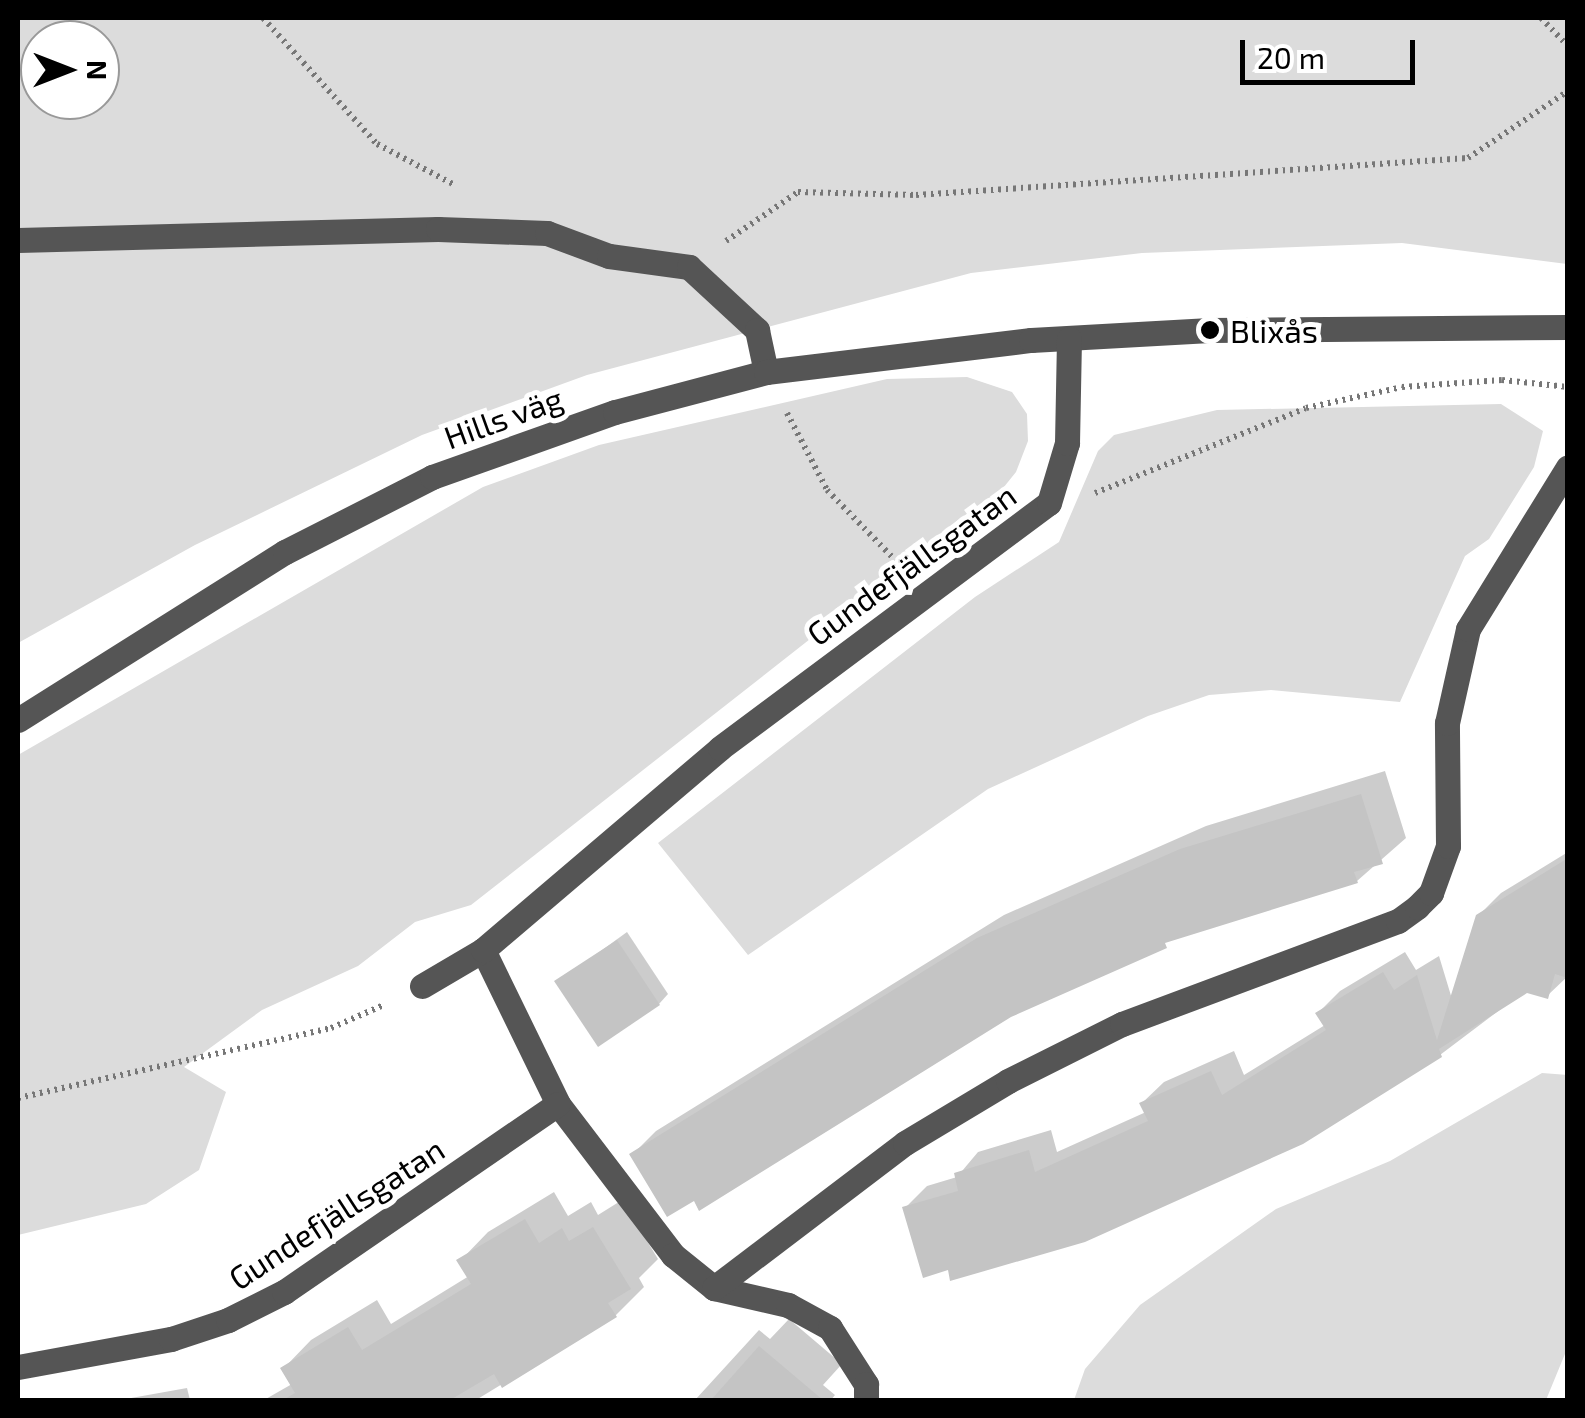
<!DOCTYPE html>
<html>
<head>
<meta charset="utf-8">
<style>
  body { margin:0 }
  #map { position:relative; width:1585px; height:1418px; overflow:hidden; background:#fff; font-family:"Exo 2",sans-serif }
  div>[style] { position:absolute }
  .green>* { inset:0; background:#dcdcdc }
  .shadow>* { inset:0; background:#0003 }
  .building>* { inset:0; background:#c4c4c4 }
  .path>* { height:6px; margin-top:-3px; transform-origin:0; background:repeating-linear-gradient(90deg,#777 0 2.5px,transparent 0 7.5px) }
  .minor>* { height:25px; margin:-12.5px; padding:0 12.5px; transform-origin:12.5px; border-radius:12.5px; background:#555 }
  .dots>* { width:28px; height:28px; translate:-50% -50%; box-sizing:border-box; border:5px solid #fff; border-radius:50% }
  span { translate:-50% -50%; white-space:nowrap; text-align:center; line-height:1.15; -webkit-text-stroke:10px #fff; paint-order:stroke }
  .poi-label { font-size:32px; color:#000 }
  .left { translate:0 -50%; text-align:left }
  .street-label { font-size:32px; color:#000 }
  .frame { position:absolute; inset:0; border:20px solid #000; pointer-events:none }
  .north { position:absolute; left:20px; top:20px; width:100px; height:100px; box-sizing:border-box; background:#fff; border:2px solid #999; border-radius:50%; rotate:90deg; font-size:28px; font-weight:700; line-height:40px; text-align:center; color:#000 }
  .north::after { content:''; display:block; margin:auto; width:35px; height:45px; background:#000; clip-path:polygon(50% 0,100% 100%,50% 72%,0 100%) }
  .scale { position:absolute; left:1240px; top:40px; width:175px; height:45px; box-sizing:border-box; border:5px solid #000; border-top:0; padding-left:12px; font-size:30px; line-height:35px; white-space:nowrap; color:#000; -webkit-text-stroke:8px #fff; paint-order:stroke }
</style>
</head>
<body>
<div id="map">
  <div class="green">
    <div style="clip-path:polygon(evenodd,18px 18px,1567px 18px,1567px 264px,1402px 243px,1142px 253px,971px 273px,587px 375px,422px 435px,195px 545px,18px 643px,18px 18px,40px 40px,100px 40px,100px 100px,40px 100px,40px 40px)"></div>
    <div style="clip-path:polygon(967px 377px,1012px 392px,1027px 414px,1028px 441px,1016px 472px,983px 513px,819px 632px,471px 905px,415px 922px,358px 966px,262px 1010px,184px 1067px,226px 1092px,199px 1170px,146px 1204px,18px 1235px,18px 755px,483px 487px,599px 445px,887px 379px)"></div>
    <div style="clip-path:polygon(1501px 404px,1543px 431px,1534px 467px,1489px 539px,1465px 556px,1400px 702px,1271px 690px,1209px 695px,1148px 716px,988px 789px,748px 955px,658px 843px,975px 597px,1059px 542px,1098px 451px,1114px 435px,1217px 410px)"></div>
    <div style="clip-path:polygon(1542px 1073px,1568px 1075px,1567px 1349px,1546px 1400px,1074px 1400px,1085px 1369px,1140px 1305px,1276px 1209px,1390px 1161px)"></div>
  </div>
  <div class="shadow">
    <div style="clip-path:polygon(1385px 771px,1406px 838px,1357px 881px,1175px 937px,1010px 1015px,694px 1198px,632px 1155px,656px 1131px,1004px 915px,1206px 826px)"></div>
    <div style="clip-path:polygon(1568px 852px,1568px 976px,1547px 996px,1526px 990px,1440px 1055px,949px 1267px,905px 1208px,927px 1186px,957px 1177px,978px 1152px,1051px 1130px,1057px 1152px,1146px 1112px,1142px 1103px,1164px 1082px,1234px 1051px,1244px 1075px,1325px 1025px,1318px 1013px,1340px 991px,1405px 952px,1416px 970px,1439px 956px,1452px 999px,1478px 916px,1501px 893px)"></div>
    <div style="clip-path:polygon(627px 932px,668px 994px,659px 1004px,558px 982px)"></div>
    <div style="clip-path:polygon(554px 1192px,568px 1216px,591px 1202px,598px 1215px,622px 1200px,658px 1259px,639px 1278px,644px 1287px,616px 1315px,476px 1400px,264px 1400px,292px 1384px,283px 1369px,311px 1340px,377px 1300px,391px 1324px,469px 1276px,460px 1261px,488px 1232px)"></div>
    <div style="clip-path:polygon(789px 1319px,842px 1364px,823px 1385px,835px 1395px,831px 1400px,695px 1400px,759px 1330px,770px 1339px)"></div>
    <div style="clip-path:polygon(187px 1388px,190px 1400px,120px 1400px)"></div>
  </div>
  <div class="building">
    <div style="clip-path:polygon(1361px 794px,1383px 864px,1354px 872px,1358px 883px,1165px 943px,1167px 948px,1011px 1017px,699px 1211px,694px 1201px,667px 1217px,629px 1154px,977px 938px,1180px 849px)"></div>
    <div style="clip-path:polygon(1568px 858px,1568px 978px,1555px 974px,1548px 999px,1527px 993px,1439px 1049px,1442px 1057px,1303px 1144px,1085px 1242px,950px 1281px,948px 1270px,923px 1278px,902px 1207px,958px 1191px,954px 1173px,1029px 1150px,1035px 1172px,1148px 1121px,1139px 1103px,1211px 1071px,1222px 1095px,1326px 1030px,1315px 1013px,1383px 972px,1394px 990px,1417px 975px,1437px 1040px,1476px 915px)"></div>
    <div style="clip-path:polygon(617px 940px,660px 1005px,598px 1047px,554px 981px)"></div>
    <div style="clip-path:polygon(525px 1219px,539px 1243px,562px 1228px,569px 1241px,593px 1227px,631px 1289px,608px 1303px,617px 1317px,502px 1388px,494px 1374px,450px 1400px,283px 1400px,295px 1393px,280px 1368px,348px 1327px,362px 1350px,471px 1284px,456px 1260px)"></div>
    <div style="clip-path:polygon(759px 1346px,823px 1400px,711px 1400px)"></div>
  </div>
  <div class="path">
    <div style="left:263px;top:18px;width:170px;rotate:47.9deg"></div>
    <div style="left:377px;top:144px;width:86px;rotate:27.8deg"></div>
    <div style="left:1541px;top:18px;width:39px;rotate:46deg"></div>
    <div style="left:726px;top:241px;width:87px;rotate:-34.2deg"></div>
    <div style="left:798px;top:192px;width:118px;rotate:1.5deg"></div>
    <div style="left:916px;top:195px;width:553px;rotate:-3.83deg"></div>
    <div style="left:1468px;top:158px;width:120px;rotate:-33.8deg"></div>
    <div style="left:787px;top:413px;width:87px;rotate:62.5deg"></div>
    <div style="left:827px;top:490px;width:100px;rotate:45.8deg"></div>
    <div style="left:1095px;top:493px;width:227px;rotate:-21.9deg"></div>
    <div style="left:1306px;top:408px;width:98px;rotate:-12.3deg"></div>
    <div style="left:1402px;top:387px;width:100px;rotate:-4deg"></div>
    <div style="left:1502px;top:380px;width:66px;rotate:6.1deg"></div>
    <div style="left:18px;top:1098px;width:321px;rotate:-12.6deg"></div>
    <div style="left:331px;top:1028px;width:58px;rotate:-23.5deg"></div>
  </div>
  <div class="minor">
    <div style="left:18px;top:240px;width:420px;rotate:-1.5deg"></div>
    <div style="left:438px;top:229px;width:109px;rotate:2.1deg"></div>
    <div style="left:547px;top:233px;width:66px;rotate:20.4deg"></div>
    <div style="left:609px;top:256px;width:81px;rotate:7.8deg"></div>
    <div style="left:689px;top:267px;width:93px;rotate:42.8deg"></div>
    <div style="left:757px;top:330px;width:43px;rotate:77.9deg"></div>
    <div style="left:18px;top:720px;width:315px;rotate:-32.2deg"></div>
    <div style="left:285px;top:552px;width:165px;rotate:-27deg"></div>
    <div style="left:432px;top:477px;width:194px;rotate:-19.6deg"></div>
    <div style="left:615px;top:412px;width:156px;rotate:-14.8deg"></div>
    <div style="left:766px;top:372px;width:267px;rotate:-6.9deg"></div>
    <div style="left:1031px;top:340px;width:179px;rotate:-3.2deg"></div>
    <div style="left:1210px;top:330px;width:358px;rotate:-0.5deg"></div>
    <div style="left:483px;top:950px;width:171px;rotate:64deg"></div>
    <div style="left:558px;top:1104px;width:190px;rotate:52.7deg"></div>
    <div style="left:673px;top:1255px;width:53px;rotate:38.8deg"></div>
    <div style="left:714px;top:1288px;width:76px;rotate:12.9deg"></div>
    <div style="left:788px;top:1305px;width:48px;rotate:28.7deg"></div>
    <div style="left:830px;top:1328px;width:67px;rotate:57.3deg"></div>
    <div style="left:866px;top:1384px;width:16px;rotate:90deg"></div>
    <div style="left:422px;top:986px;width:71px;rotate:-30.5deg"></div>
    <div style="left:483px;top:950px;width:311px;rotate:-40.4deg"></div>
    <div style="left:720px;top:748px;width:410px;rotate:-36.7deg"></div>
    <div style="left:1049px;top:503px;width:63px;rotate:-73.3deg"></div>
    <div style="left:1067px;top:443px;width:104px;rotate:-88.9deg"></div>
    <div style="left:714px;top:1288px;width:240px;rotate:-37.2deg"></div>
    <div style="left:905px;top:1143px;width:120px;rotate:-31deg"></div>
    <div style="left:1008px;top:1081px;width:127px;rotate:-26.6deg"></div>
    <div style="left:1122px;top:1024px;width:295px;rotate:-20.5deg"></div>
    <div style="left:1398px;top:921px;width:24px;rotate:-36deg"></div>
    <div style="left:1417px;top:907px;width:20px;rotate:-45deg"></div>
    <div style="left:1431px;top:893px;width:50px;rotate:-70.1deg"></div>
    <div style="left:1448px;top:846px;width:123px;rotate:-90.5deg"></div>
    <div style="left:1447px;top:723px;width:96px;rotate:-77.4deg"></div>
    <div style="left:1468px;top:629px;width:190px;rotate:-58.3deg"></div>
    <div style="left:18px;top:1367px;width:156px;rotate:-10.4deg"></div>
    <div style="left:171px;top:1339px;width:60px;rotate:-18.4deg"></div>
    <div style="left:228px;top:1320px;width:63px;rotate:-26.6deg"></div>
    <div style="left:284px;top:1292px;width:332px;rotate:-34.5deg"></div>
  </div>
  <div class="dots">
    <div style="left:1210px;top:330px;background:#000"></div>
  </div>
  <div class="poi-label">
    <span class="left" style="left:1230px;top:330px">Blixås</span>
  </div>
  <div class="street-label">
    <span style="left:503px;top:417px;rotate:-20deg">Hills väg</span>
    <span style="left:911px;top:564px;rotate:-36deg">Gundefjällsgatan</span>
    <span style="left:336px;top:1213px;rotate:-33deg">Gundefjällsgatan</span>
  </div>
  <div class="frame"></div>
  <div class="north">N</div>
  <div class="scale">20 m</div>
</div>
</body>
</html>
